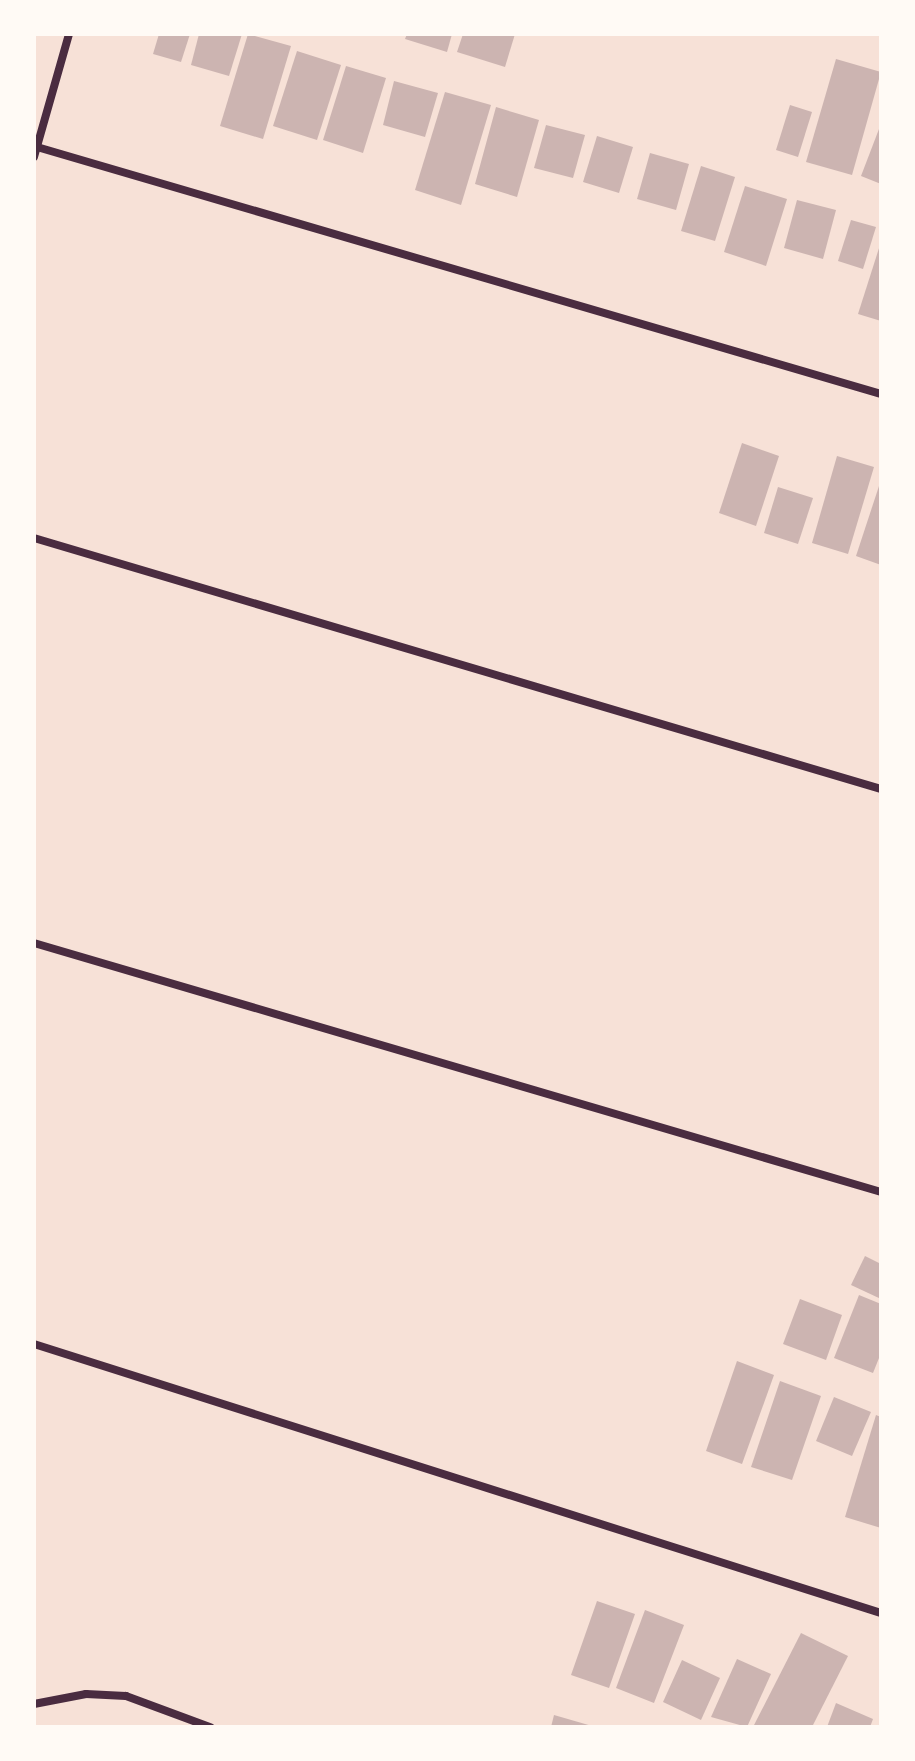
<!DOCTYPE html>
<html>
<head>
<meta charset="utf-8">
<style>
  body { margin:0 }
  #map { position:relative; width:915px; height:1761px; overflow:hidden; background:#f7e1d7; font-family:"Fira Sans",sans-serif }
  div>[style] { position:absolute }
  .building>* { inset:0; background:#ccb4b1 }
  .minor>* { height:8px; margin:-4px; padding:0 4px; transform-origin:4px; border-radius:4px; background:#4a2c40 }
  span { translate:-50% -50%; white-space:nowrap; text-align:center; line-height:1.15; -webkit-text-stroke:6px #fffaf5; paint-order:stroke }
  .frame { position:absolute; inset:0; border:36px solid #fffaf5; pointer-events:none }
</style>
</head>
<body>
<div id="map">
  <div class="building">
    <div style="clip-path:polygon(159px 34px,190px 34px,181px 62px,153px 54px)"></div>
    <div style="clip-path:polygon(199px 34px,242px 34px,229px 76px,191px 65px)"></div>
    <div style="clip-path:polygon(248px 34px,291px 46px,263px 139px,220px 126px)"></div>
    <div style="clip-path:polygon(407px 34px,452px 34px,447px 52px,405px 39px)"></div>
    <div style="clip-path:polygon(463px 34px,515px 34px,505px 67px,457px 52px)"></div>
    <div style="clip-path:polygon(297px 51px,341px 65px,317px 140px,273px 126px)"></div>
    <div style="clip-path:polygon(836px 59px,881px 72px,852px 175px,806px 162px)"></div>
    <div style="clip-path:polygon(346px 66px,386px 78px,363px 153px,323px 140px)"></div>
    <div style="clip-path:polygon(394px 81px,438px 93px,425px 137px,383px 125px)"></div>
    <div style="clip-path:polygon(445px 92px,491px 105px,461px 205px,415px 190px)"></div>
    <div style="clip-path:polygon(790px 105px,812px 112px,798px 157px,776px 150px)"></div>
    <div style="clip-path:polygon(496px 107px,539px 120px,517px 197px,475px 184px)"></div>
    <div style="clip-path:polygon(546px 125px,585px 135px,573px 178px,534px 168px)"></div>
    <div style="clip-path:polygon(879px 129px,881px 130px,881px 184px,861px 176px)"></div>
    <div style="clip-path:polygon(597px 136px,633px 147px,619px 193px,583px 182px)"></div>
    <div style="clip-path:polygon(650px 153px,689px 164px,676px 210px,637px 199px)"></div>
    <div style="clip-path:polygon(701px 166px,735px 177px,715px 241px,681px 231px)"></div>
    <div style="clip-path:polygon(745px 186px,787px 199px,766px 266px,724px 252px)"></div>
    <div style="clip-path:polygon(797px 200px,836px 210px,823px 259px,784px 248px)"></div>
    <div style="clip-path:polygon(851px 220px,876px 227px,863px 269px,838px 261px)"></div>
    <div style="clip-path:polygon(880px 245px,881px 245px,881px 321px,858px 314px)"></div>
    <div style="clip-path:polygon(742px 443px,779px 456px,756px 526px,719px 513px)"></div>
    <div style="clip-path:polygon(837px 456px,874px 467px,848px 554px,812px 543px)"></div>
    <div style="clip-path:polygon(880px 483px,881px 483px,881px 565px,856px 556px)"></div>
    <div style="clip-path:polygon(778px 487px,813px 498px,798px 544px,764px 533px)"></div>
    <div style="clip-path:polygon(865px 1256px,881px 1264px,881px 1299px,851px 1285px)"></div>
    <div style="clip-path:polygon(859px 1295px,881px 1304px,881px 1353px,873px 1373px,834px 1358px)"></div>
    <div style="clip-path:polygon(800px 1299px,842px 1315px,826px 1360px,783px 1344px)"></div>
    <div style="clip-path:polygon(737px 1361px,774px 1375px,742px 1464px,706px 1451px)"></div>
    <div style="clip-path:polygon(780px 1381px,821px 1396px,792px 1480px,751px 1467px)"></div>
    <div style="clip-path:polygon(834px 1397px,871px 1412px,852px 1456px,816px 1441px)"></div>
    <div style="clip-path:polygon(876px 1415px,881px 1417px,881px 1528px,845px 1517px)"></div>
    <div style="clip-path:polygon(597px 1601px,635px 1614px,609px 1688px,571px 1675px)"></div>
    <div style="clip-path:polygon(645px 1610px,684px 1625px,654px 1703px,616px 1688px)"></div>
    <div style="clip-path:polygon(801px 1633px,848px 1656px,812px 1727px,753px 1727px)"></div>
    <div style="clip-path:polygon(737px 1659px,771px 1674px,747px 1727px,711px 1717px)"></div>
    <div style="clip-path:polygon(682px 1660px,720px 1678px,701px 1720px,663px 1702px)"></div>
    <div style="clip-path:polygon(836px 1703px,873px 1719px,870px 1727px,827px 1727px)"></div>
    <div style="clip-path:polygon(554px 1715px,592px 1726px,592px 1727px,551px 1727px)"></div>
  </div>
  <div class="minor">
    <div style="left:37px;top:147px;width:879px;rotate:16.31deg"></div>
    <div style="left:34px;top:157px;width:128px;rotate:-74.1deg"></div>
    <div style="left:34px;top:538px;width:883px;rotate:16.51deg"></div>
    <div style="left:34px;top:943px;width:883px;rotate:16.38deg"></div>
    <div style="left:34px;top:1344px;width:889px;rotate:17.62deg"></div>
    <div style="left:34px;top:1704px;width:53px;rotate:-10.9deg"></div>
    <div style="left:86px;top:1694px;width:40px;rotate:2.9deg"></div>
    <div style="left:126px;top:1696px;width:90px;rotate:20.3deg"></div>
  </div>
  <div class="frame"></div>
</div>
</body>
</html>
